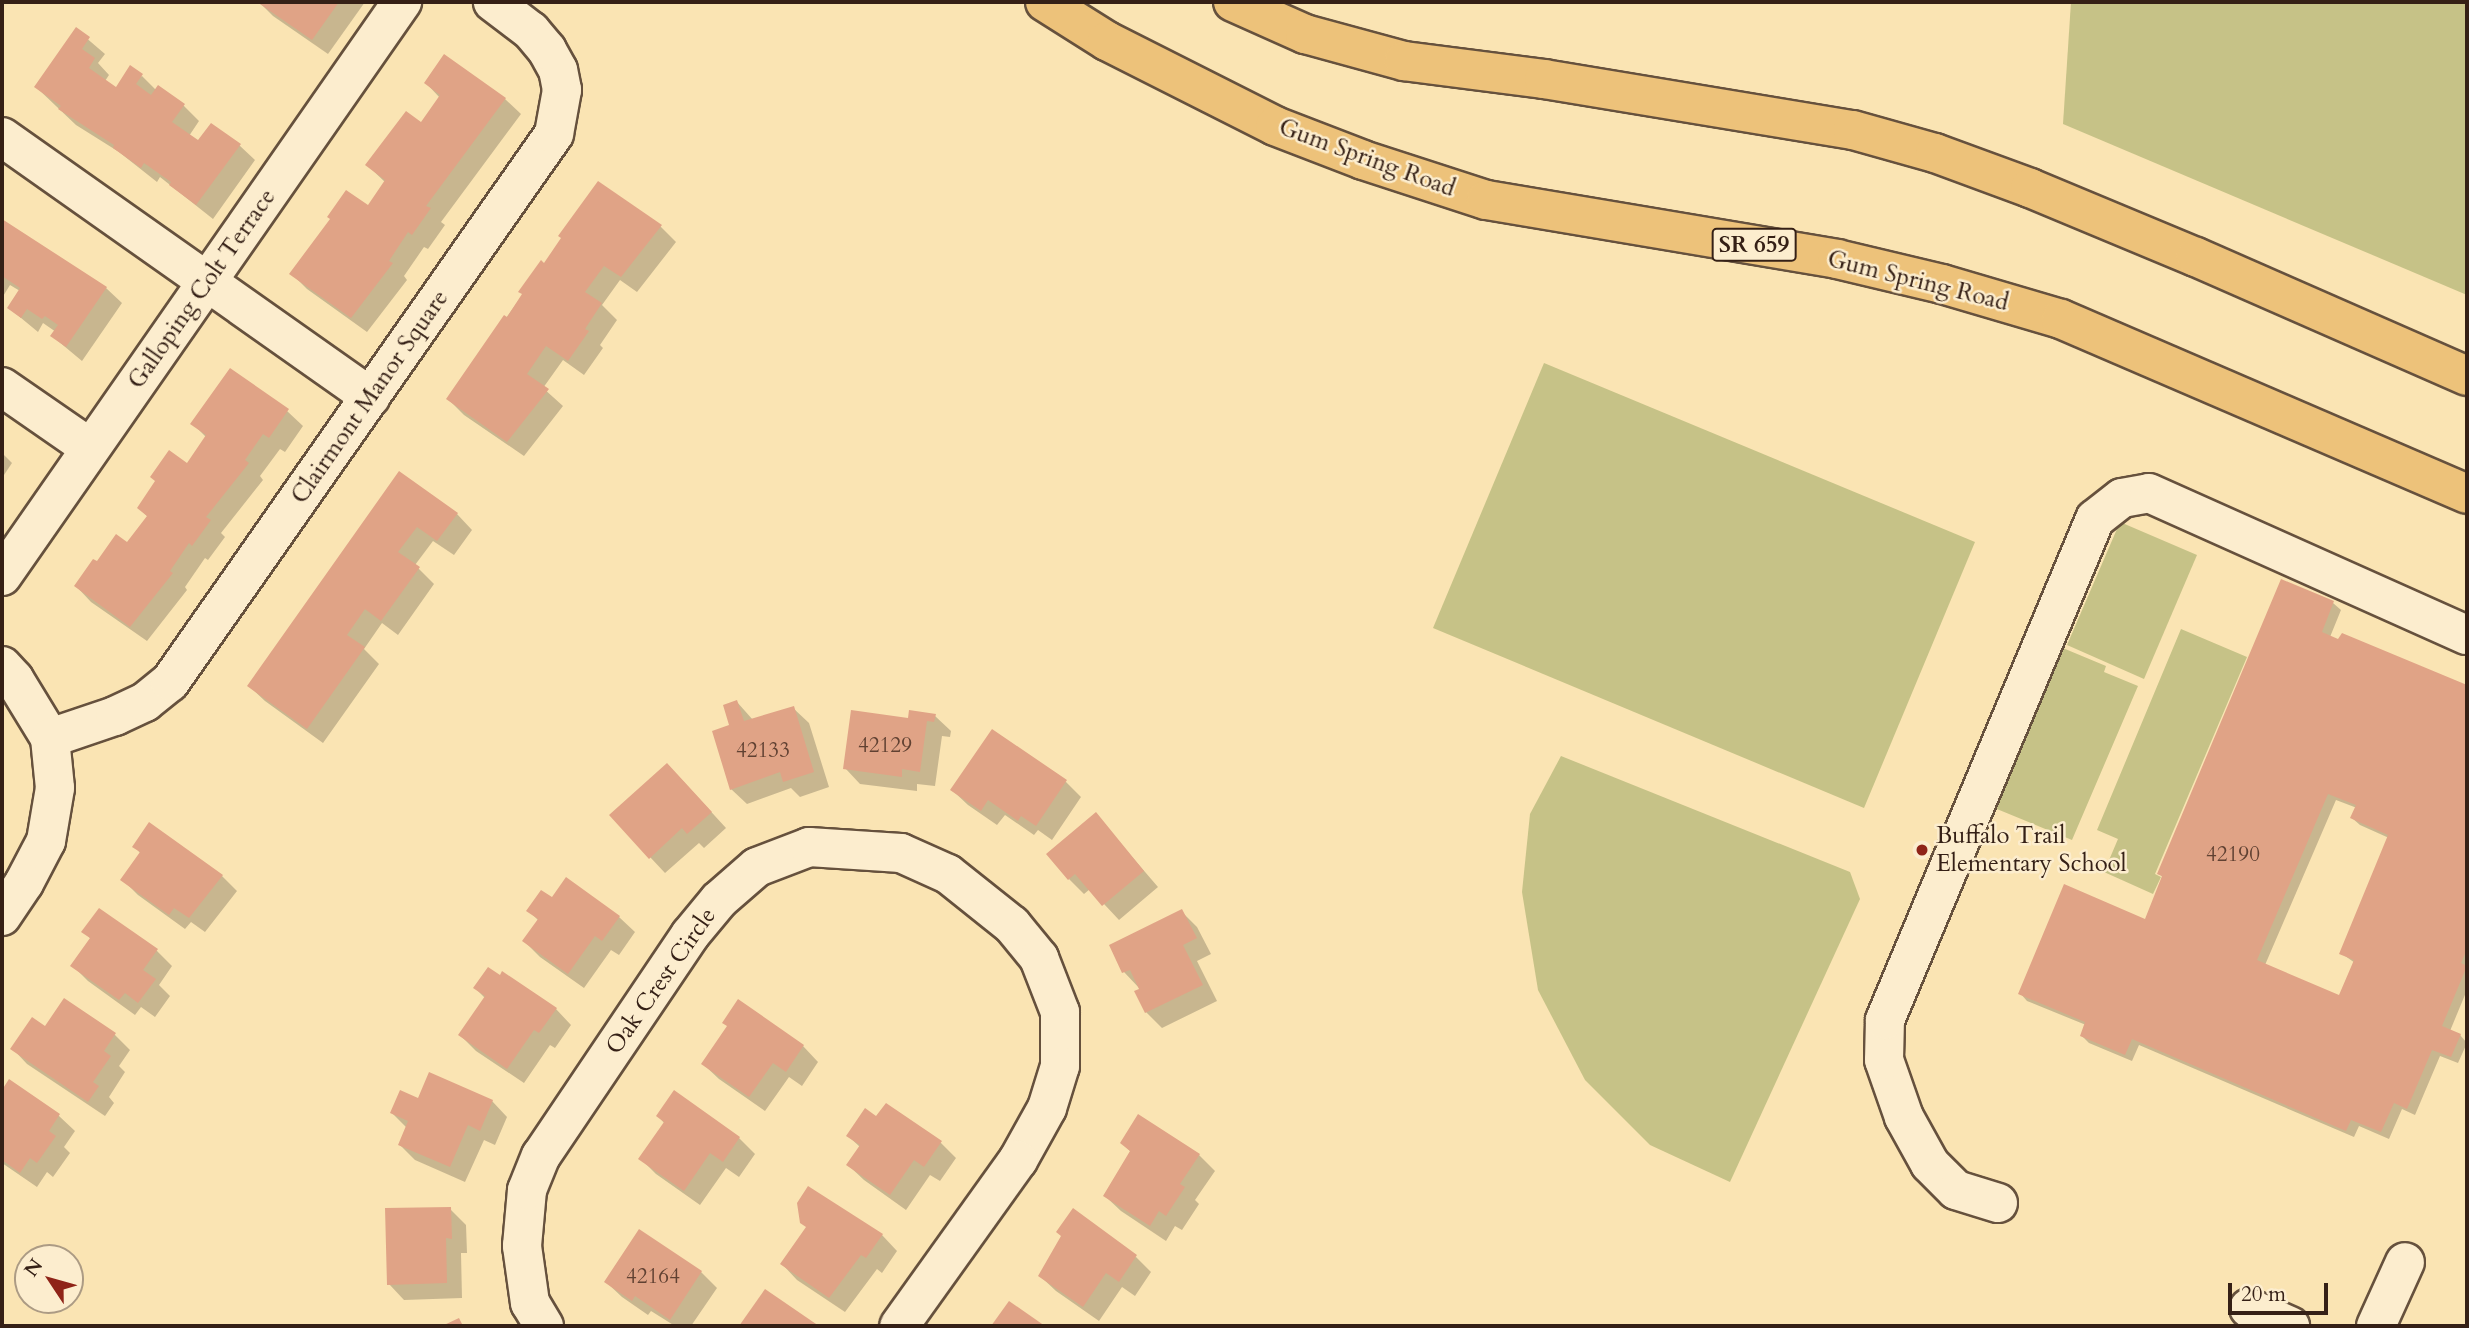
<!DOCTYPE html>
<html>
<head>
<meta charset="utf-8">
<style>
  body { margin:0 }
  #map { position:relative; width:2469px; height:1328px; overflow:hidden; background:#fae4b3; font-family:Cardo,serif }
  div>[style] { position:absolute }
  .green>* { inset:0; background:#c6c287 }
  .shadow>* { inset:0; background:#0003 }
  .building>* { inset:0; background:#e0a386 }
  .roads { filter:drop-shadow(2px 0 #66513d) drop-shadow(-2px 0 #66513d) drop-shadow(0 2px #66513d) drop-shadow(0 -2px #66513d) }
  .minor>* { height:38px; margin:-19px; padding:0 19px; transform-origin:19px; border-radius:19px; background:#fcedce }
  .major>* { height:38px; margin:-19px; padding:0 19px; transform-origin:19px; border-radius:19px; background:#edc27a }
  .dots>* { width:19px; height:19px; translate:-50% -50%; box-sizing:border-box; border:4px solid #fcedce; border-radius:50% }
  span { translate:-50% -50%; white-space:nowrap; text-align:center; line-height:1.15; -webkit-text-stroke:5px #fcedce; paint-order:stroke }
  .number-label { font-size:21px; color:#604132 }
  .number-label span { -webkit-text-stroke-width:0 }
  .shield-label span { padding:2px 5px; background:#fcedce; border:2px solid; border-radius:5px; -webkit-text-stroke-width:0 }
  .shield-label { font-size:23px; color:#352016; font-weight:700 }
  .street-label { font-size:24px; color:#352016 }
  .poi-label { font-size:24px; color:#352016 }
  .left { translate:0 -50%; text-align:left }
  .frame { position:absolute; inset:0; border:4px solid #352016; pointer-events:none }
  .north { position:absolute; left:14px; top:1244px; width:70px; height:70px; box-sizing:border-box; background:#fcedce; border:2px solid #ac9b84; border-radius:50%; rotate:306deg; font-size:19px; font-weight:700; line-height:28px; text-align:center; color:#352016 }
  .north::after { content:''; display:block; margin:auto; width:24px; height:32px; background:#8f2418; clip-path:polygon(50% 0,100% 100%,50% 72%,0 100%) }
  .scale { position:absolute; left:2228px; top:1283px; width:100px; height:32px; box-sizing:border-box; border:4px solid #352016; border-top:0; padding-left:9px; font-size:21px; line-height:24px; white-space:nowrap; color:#352016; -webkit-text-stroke:5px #fcedce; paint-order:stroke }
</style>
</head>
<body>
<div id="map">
  <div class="green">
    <div style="clip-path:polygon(2071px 2px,2467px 2px,2467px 295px,2063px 124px)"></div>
    <div style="clip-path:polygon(1544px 363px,1975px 542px,1864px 808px,1433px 628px)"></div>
    <div style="clip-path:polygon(2120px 522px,2197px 555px,2144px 679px,2067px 645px)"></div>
    <div style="clip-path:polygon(2181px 629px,2247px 657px,2155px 874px,2161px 877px,2153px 894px,2104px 872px,2118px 839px,2097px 830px)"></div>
    <div style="clip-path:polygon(2058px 646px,2106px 666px,2104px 672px,2138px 686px,2072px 840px,1992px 807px)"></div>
    <div style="clip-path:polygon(1561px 756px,1850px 872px,1860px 899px,1730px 1182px,1650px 1145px,1585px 1080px,1538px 990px,1522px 892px,1530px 814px)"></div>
  </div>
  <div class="shadow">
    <div style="clip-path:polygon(259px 2px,365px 2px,328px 54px,273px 16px)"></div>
    <div style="clip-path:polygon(77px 30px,105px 54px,98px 63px,109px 75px,105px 81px,116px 89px,142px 76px,156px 90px,184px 106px,199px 121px,189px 136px,199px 143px,239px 145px,255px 160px,213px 219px,160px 177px,157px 182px,119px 152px,76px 125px,36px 87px)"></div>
    <div style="clip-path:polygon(426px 83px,505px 99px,521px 114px,441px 222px,445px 225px,428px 249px,424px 247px,404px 276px,407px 280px,367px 332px,307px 289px,291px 273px,368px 207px,386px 183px,367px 165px,421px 124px,440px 98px)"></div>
    <div style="clip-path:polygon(2px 220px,106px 288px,122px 303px,82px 361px,52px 336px,56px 332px,43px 323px,38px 332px,9px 308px,20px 291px,10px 285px,2px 298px)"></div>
    <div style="clip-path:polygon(660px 226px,676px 242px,637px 292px,620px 280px,602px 305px,617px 320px,600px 345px,603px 348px,584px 375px,563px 360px,543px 388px,563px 406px,524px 456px,464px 415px,448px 399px,544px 265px)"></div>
    <div style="clip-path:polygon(287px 411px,303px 426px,285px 452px,280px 449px,260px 476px,263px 480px,221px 533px,225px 537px,208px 560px,205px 558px,185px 587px,187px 590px,147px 641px,91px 602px,76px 586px,98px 564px,128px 545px,148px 517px,139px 508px,187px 465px,207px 438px,193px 424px)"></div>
    <div style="clip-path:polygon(2px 453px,12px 463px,2px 478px)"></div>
    <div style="clip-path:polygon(400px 473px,457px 514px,472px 530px,454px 555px,433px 541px,415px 565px,434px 584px,398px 635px,382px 623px,364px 649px,379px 664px,323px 743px,265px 701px,249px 686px)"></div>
    <div style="clip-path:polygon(evenodd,2282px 581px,2333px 603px,2341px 610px,2330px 637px,2339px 641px,2342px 635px,2467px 687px,2467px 990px,2450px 1031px,2460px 1035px,2467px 1043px,2458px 1063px,2440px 1056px,2415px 1115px,2402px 1109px,2389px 1139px,2359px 1126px,2354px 1137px,2139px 1045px,2132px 1061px,2089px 1043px,2082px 1036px,2086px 1025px,2027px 1001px,2020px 993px,2146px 921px,2164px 878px,2159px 874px,2282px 581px,2336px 800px,2357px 808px,2352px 818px,2360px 825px,2389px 838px,2341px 953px,2355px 963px,2340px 997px,2265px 965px,2336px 800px)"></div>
    <div style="clip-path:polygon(737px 702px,753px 720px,793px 708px,809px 723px,829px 787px,800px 797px,791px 788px,747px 804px,731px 789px,732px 726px)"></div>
    <div style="clip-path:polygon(935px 716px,951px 731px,950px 737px,942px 736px,935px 786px,917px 784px,917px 791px,860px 784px,845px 768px,910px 720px)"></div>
    <div style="clip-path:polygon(682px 780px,726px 828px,704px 848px,699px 843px,665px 873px,650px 857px)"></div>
    <div style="clip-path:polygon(1066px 782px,1081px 797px,1052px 840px,1038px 830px,1034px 835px,1005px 815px,997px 825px,968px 805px,952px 790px)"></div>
    <div style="clip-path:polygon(1096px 815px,1158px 887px,1119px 920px,1090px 889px,1084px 894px,1069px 879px)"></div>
    <div style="clip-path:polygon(134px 846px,222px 876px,237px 891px,205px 932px,191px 922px,185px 929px,138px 895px,123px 880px,141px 854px)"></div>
    <div style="clip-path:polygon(553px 899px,619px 917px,635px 932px,619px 955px,611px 950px,584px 988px,540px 957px,524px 941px,539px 921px,529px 911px)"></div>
    <div style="clip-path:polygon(1182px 912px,1197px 927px,1211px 954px,1197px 961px,1217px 1001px,1162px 1028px,1146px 1012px,1141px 990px,1124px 972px,1111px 946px)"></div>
    <div style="clip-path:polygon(84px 932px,157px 951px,172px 966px,159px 985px,170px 996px,155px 1017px,141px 1007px,135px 1015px,88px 981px,73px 966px,91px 939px)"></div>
    <div style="clip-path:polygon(503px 974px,556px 1009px,571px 1025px,555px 1048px,550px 1045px,524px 1083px,476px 1051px,460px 1035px,485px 998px,475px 988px,501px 978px)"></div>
    <div style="clip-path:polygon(45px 1028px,115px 1035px,130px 1050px,119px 1066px,125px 1072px,109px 1097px,114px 1103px,105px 1116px,27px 1064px,12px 1048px)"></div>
    <div style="clip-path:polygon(803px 1046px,818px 1062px,802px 1086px,789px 1077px,765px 1111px,719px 1079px,703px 1064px)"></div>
    <div style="clip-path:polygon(10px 1081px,59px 1116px,75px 1131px,64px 1147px,70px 1153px,53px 1177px,47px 1172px,37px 1187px,2px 1163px,2px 1093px)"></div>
    <div style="clip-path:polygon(675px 1092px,739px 1138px,755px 1154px,739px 1177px,726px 1168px,700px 1205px,656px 1174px,641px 1159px,665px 1124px,658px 1116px)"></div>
    <div style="clip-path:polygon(419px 1100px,492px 1101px,507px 1117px,495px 1145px,484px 1140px,465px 1182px,415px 1160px,400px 1145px,407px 1128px,392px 1113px)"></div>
    <div style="clip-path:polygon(877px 1119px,941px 1143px,956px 1158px,940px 1181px,930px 1175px,906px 1210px,864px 1180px,848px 1165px,860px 1147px,848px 1136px)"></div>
    <div style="clip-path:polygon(1122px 1143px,1199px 1155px,1215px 1171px,1195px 1200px,1199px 1204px,1182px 1230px,1175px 1226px,1166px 1241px,1121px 1211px,1105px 1196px,1131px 1152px)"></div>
    <div style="clip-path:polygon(450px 1209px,466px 1225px,467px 1253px,461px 1253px,462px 1298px,404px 1300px,389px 1284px)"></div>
    <div style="clip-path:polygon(807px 1228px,882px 1235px,897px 1251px,882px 1273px,877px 1269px,845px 1312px,797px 1280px,782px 1264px)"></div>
    <div style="clip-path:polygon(1136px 1257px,1151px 1272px,1135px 1296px,1122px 1287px,1099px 1321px,1056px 1291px,1040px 1276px)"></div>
    <div style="clip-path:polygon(701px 1272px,717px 1288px,691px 1326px,675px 1326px,651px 1311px,648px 1315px,622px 1297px,606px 1282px)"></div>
  </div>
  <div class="building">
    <div style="clip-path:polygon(257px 2px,339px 2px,312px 40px)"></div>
    <div style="clip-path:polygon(76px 27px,90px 37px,82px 49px,95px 58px,89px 68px,116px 87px,130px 65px,143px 74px,136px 84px,151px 95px,158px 85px,185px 104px,172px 122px,198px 140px,211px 123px,241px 144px,196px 205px,169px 185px,171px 182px,144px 163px,141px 168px,113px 148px,114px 145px,58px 109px,61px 106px,34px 87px)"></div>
    <div style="clip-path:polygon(444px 54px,506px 98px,426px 206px,431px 208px,412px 235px,408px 232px,389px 261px,393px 263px,351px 318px,289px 274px,330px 219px,327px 217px,346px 190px,368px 205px,385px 180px,365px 165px,406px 111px,421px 122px,440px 95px,424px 83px)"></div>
    <div style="clip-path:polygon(598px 181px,662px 225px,621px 277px,604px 266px,585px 292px,602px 303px,585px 329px,589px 331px,568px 361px,546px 346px,527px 374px,549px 389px,507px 442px,446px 399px,504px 315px,507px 317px,522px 294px,518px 292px,541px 260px,544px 263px,561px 238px,558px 236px)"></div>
    <div style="clip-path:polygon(2px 219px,107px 287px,66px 347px,50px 336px,58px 325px,45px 316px,42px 319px,27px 309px,21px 318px,7px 308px,20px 288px,2px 276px)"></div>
    <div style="clip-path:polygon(230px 368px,289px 409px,269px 438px,263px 434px,245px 460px,249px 463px,206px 517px,211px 520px,192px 546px,189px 543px,170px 571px,173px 573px,130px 627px,74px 586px,93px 559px,97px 561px,116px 534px,127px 542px,147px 516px,137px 508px,155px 481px,150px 477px,169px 450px,187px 463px,206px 435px,190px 424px)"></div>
    <div style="clip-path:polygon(399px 471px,458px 513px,437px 541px,417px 527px,398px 552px,420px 567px,381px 621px,365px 609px,347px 635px,365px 647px,307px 729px,247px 686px)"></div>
    <div style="clip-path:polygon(evenodd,2281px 579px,2334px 601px,2322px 632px,2338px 639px,2342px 633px,2467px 685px,2467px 949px,2461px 963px,2467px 966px,2442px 1026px,2461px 1034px,2451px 1057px,2432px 1050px,2407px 1109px,2394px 1103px,2381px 1132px,2351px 1120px,2346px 1131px,2132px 1039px,2125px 1055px,2080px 1036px,2085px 1022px,2018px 994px,2064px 884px,2145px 919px,2162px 876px,2157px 874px,2281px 579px,2328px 794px,2356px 805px,2350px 818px,2388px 835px,2339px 954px,2354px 960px,2339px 995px,2257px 960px,2328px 794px)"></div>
    <div style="clip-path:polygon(737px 700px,744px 721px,794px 706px,814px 772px,783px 782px,780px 772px,730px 790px,712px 731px,729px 725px,723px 705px)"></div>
    <div style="clip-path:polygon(851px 710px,908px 718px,909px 710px,936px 714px,934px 722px,927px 721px,920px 772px,902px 769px,902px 777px,843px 769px)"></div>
    <div style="clip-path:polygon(992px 729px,1067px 780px,1036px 826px,1021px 816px,1018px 821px,988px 800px,981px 811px,950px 790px)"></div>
    <div style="clip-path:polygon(667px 763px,712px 812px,687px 834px,682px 828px,649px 859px,609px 815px)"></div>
    <div style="clip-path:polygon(1096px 812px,1144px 871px,1102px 906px,1075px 874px,1068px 880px,1046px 854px)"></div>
    <div style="clip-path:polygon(149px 822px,223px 875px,189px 918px,174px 908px,169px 915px,120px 880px,140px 852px,132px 847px)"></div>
    <div style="clip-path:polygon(566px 877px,620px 916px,602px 941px,595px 936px,568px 974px,522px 941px,538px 919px,526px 911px,541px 890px,552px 897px)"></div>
    <div style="clip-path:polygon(99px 908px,158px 949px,143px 970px,156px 979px,138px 1003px,125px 993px,119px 1000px,70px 966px,90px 938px,81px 932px)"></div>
    <div style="clip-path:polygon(1182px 909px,1197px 938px,1183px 945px,1203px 985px,1145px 1013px,1134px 991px,1139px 989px,1130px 970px,1122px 973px,1109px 945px)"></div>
    <div style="clip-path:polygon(488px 967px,500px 975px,502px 971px,557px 1008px,539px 1033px,534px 1030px,507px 1069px,458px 1035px,485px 996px,473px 988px)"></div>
    <div style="clip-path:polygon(64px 998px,116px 1033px,104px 1051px,111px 1056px,93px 1082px,99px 1086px,88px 1102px,10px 1049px,32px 1017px,45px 1026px)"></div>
    <div style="clip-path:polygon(738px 999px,804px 1045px,786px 1072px,773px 1063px,749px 1097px,701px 1064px,727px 1026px,722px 1023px)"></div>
    <div style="clip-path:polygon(429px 1072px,493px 1100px,480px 1131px,468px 1125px,450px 1167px,398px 1145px,408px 1121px,390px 1113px,400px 1090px,418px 1098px)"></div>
    <div style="clip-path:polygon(9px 1079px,60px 1114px,49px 1131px,56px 1136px,37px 1163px,30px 1158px,20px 1173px,2px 1160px,2px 1090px)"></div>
    <div style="clip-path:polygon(674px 1090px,740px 1137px,723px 1162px,710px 1153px,684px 1191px,638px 1159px,664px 1122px,656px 1116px)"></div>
    <div style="clip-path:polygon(886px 1103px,942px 1141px,924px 1167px,914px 1160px,890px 1195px,846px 1165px,860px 1145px,846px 1136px,865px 1108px,876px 1116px)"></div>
    <div style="clip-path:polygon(1138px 1114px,1200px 1154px,1180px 1184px,1185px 1187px,1166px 1216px,1159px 1211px,1150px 1226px,1103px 1196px,1130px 1151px,1120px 1143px)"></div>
    <div style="clip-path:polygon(808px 1186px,883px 1234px,866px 1258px,861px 1255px,829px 1298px,780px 1264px,806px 1227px,800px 1223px,797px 1203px)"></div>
    <div style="clip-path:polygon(451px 1207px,452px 1239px,446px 1238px,447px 1283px,387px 1285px,385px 1208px)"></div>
    <div style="clip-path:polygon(1073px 1208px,1137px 1255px,1119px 1282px,1106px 1273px,1083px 1307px,1038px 1276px,1061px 1236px,1056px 1232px)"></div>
    <div style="clip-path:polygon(639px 1229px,702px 1271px,670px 1320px,635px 1296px,632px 1301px,604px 1282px)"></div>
    <div style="clip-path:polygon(765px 1289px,819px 1326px,739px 1326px)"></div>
    <div style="clip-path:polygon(1009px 1301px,1045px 1326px,991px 1326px)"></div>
    <div style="clip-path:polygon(459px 1318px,463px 1326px,442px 1326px)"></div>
  </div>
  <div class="roads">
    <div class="minor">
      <div style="left:2px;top:137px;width:451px;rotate:35.2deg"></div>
      <div style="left:2px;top:387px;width:107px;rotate:34.7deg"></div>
      <div style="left:2px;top:576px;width:700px;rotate:-55.13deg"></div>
      <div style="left:2px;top:666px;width:18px;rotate:47deg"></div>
      <div style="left:14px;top:679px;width:69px;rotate:58.6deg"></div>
      <div style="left:50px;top:738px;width:50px;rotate:84.3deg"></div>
      <div style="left:55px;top:788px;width:54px;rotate:99.6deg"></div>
      <div style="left:46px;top:841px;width:47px;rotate:117.6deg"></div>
      <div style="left:24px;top:883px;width:40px;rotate:124deg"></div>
      <div style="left:50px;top:738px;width:69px;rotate:-18.7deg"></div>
      <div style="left:115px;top:716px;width:33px;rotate:-25deg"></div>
      <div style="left:145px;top:702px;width:32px;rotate:-39deg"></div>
      <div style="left:170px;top:682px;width:669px;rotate:-54.98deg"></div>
      <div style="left:554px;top:134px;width:45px;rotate:-79.7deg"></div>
      <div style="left:562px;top:90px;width:20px;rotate:-101deg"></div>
      <div style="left:558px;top:70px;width:23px;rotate:-119deg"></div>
      <div style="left:547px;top:50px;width:25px;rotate:-130deg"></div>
      <div style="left:531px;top:31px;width:48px;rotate:-142.7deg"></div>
      <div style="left:1998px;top:1203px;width:44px;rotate:-162.8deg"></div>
      <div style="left:1956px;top:1190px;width:37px;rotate:-135deg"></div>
      <div style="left:1930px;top:1164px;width:54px;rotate:-119deg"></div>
      <div style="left:1904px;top:1117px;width:60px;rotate:-109.3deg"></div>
      <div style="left:1884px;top:1060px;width:40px;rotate:-88.6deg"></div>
      <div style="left:1885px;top:1020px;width:543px;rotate:-67.26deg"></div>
      <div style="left:2095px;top:519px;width:34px;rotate:-38deg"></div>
      <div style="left:2122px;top:498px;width:27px;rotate:-10deg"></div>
      <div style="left:2149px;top:493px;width:348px;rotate:24.1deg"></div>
      <div style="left:2249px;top:1308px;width:45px;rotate:23.7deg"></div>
      <div style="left:544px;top:1326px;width:27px;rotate:-121deg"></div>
      <div style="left:530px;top:1303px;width:58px;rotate:-98deg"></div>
      <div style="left:522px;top:1246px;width:56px;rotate:-84.9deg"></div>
      <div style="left:527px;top:1190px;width:37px;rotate:-68deg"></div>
      <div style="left:541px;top:1156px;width:267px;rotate:-56deg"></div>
      <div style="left:690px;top:935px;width:45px;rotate:-50.4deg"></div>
      <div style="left:719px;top:900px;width:50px;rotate:-41deg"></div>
      <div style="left:757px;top:867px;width:56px;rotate:-21deg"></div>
      <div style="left:809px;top:847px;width:92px;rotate:3.7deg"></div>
      <div style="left:901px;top:853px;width:51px;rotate:24.1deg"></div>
      <div style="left:948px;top:874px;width:82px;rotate:38.6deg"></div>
      <div style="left:1012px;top:925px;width:43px;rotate:50.7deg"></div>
      <div style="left:1039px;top:958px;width:58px;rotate:68.7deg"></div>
      <div style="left:1060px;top:1012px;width:54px;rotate:90deg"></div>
      <div style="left:1060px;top:1066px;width:44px;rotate:107.2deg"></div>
      <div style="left:1047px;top:1108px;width:60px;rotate:119.1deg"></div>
      <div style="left:1018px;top:1160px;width:204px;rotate:125.6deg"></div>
      <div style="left:2376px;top:1326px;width:70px;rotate:-65.6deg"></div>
    </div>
    <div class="major">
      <div style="left:1045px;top:2px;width:73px;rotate:32.2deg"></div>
      <div style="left:1107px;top:41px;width:188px;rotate:26.8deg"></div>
      <div style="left:1275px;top:126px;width:94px;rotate:21.1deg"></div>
      <div style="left:1363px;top:160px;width:129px;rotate:18deg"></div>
      <div style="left:1486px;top:200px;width:356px;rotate:9.5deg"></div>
      <div style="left:1837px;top:259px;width:108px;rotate:13.4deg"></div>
      <div style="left:1942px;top:284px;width:124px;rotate:16.4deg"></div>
      <div style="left:2061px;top:319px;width:442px;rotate:23.3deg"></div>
      <div style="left:1233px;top:2px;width:79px;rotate:24deg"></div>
      <div style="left:1305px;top:34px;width:103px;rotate:15.3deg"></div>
      <div style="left:1404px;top:61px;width:141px;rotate:7.3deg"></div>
      <div style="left:1544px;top:79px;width:313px;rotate:9.4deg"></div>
      <div style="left:1853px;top:130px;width:85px;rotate:15.7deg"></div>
      <div style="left:1935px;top:153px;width:101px;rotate:20.2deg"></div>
      <div style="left:2030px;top:188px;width:180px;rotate:22.6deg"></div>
      <div style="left:2196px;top:257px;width:296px;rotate:23.7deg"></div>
    </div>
  </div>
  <div class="dots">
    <div style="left:1922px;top:850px;background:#8f2418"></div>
  </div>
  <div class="number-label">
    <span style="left:885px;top:746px">42129</span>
    <span style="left:763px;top:751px">42133</span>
    <span style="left:2233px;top:855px">42190</span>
    <span style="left:653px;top:1277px">42164</span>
  </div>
  <div class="shield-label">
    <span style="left:1754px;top:245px">SR 659</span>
  </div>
  <div class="street-label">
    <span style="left:1367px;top:158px;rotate:20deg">Gum Spring Road</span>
    <span style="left:1918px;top:281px;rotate:14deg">Gum Spring Road</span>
    <span style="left:202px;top:289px;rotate:-55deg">Galloping Colt Terrace</span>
    <span style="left:370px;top:397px;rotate:-55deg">Clairmont Manor Square</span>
    <span style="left:661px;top:981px;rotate:-55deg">Oak Crest Circle</span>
  </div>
  <div class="poi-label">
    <span class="left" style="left:1936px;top:850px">Buffalo Trail<br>Elementary School</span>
  </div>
  <div class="frame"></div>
  <div class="north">N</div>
  <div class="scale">20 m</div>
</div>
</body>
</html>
